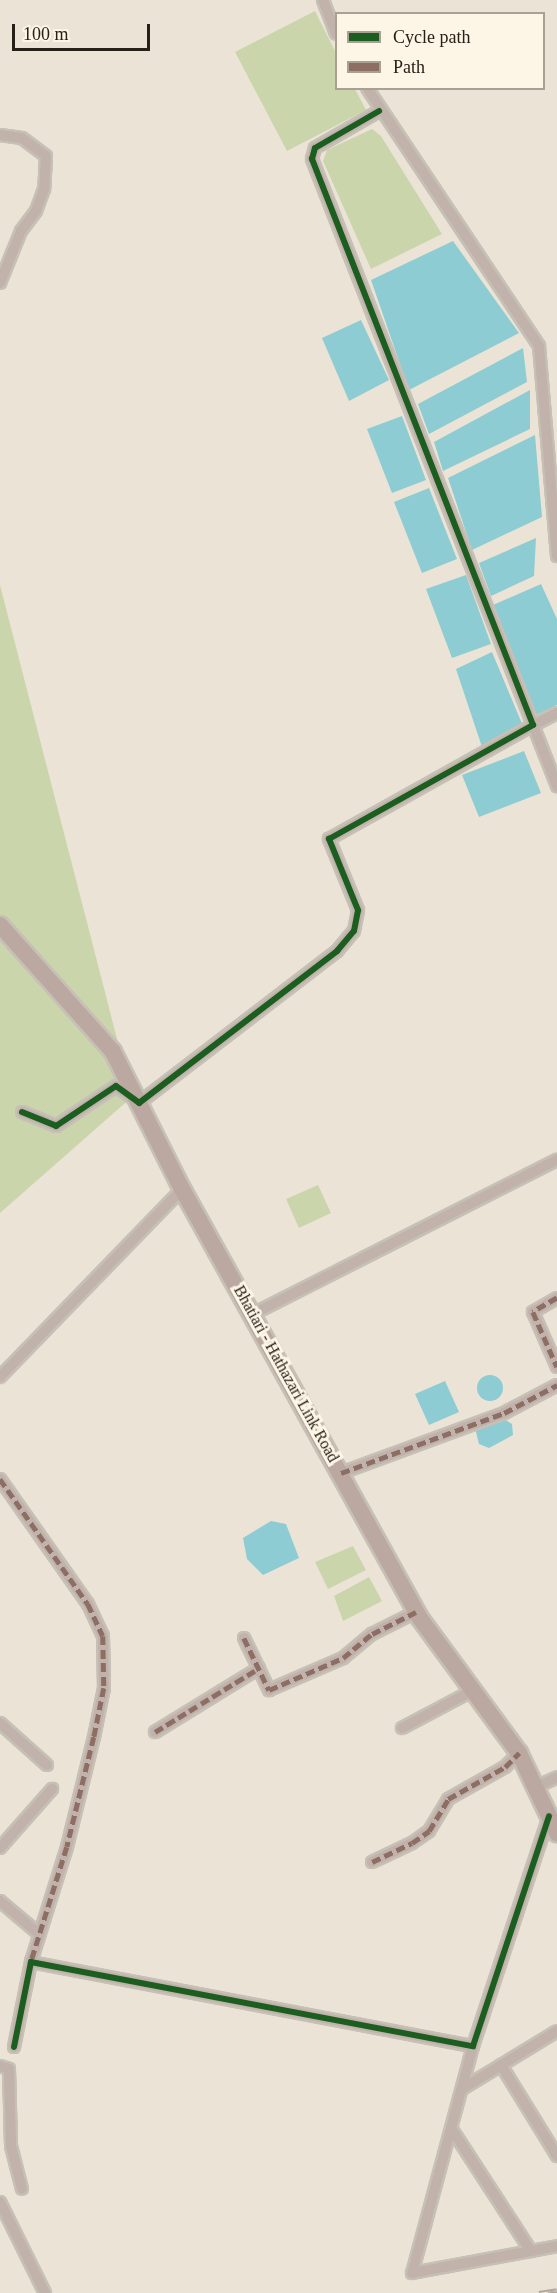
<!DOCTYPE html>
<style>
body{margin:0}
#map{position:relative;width:557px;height:2293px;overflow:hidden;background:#ebe4d6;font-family:"Times New Roman",serif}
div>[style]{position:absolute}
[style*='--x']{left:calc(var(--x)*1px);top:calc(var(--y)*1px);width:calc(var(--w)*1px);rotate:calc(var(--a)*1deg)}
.green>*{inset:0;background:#cbd5ac}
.water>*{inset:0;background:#8dccd2}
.round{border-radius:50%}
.roads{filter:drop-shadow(2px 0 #c6c0b5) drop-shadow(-2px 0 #c6c0b5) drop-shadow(0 2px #c6c0b5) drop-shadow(0 -2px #c6c0b5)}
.minor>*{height:10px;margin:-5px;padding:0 5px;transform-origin:5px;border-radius:5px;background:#c2b2ac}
.primary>*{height:16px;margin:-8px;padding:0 8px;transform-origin:8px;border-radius:8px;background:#bba8a0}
.rail>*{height:5px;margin-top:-2.5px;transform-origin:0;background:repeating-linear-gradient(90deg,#fdf5e5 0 9px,#b3a8a0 0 18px);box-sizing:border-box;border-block:2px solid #b3a8a0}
.quiet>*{height:4.5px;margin-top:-2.25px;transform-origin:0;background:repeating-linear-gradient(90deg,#8d6e63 0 9px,transparent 0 13.5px)}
.cycleway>*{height:6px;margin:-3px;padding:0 3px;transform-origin:3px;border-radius:3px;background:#1b5e20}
span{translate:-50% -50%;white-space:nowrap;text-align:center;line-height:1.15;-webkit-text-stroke:6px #fdf5e5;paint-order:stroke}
.street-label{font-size:16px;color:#262118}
.legend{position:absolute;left:335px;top:12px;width:210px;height:78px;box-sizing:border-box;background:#fdf5e5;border:2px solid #a7a093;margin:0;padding:8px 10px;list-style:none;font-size:18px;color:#262118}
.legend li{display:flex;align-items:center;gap:12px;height:30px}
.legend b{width:30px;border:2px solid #a7a093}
.scale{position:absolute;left:12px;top:24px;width:138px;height:27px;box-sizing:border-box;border:3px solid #262118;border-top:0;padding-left:8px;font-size:18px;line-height:21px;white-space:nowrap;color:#262118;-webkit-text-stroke:4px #fdf5e5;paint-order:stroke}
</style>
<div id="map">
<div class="green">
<div style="clip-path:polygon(315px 11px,336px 53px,336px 88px,355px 89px,366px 110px,287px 151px,235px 52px)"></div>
<div style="clip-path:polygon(372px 129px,381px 136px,442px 234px,371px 269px,323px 161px,327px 150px)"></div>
<div style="clip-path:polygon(0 585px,132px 1097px,0 1213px)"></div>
<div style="clip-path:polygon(318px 1185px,331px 1213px,299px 1228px,286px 1199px)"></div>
<div style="clip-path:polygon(353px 1546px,366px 1570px,328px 1589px,315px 1562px)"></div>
<div style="clip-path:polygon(369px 1577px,382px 1601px,343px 1621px,334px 1596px)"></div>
</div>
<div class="water">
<div style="clip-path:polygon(453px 241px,519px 333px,409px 390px,371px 280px)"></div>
<div style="clip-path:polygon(361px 320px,389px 380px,349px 401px,322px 338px)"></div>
<div style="clip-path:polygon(523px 348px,527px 382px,429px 434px,418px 404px)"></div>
<div style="clip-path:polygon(530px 390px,530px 429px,443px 471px,434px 442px)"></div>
<div style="clip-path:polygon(402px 416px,426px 480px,392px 493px,367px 429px)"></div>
<div style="clip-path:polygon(535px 435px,542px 517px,472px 550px,448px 478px)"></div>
<div style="clip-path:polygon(429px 488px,457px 559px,422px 573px,394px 502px)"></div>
<div style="clip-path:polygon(536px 538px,534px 576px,491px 596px,479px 563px)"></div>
<div style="clip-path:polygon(466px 575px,491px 644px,452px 658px,426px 589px)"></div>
<div style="clip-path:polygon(541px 584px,557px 619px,557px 705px,534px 716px,493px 605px)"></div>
<div style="clip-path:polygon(492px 652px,523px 726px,482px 747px,456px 669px)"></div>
<div style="clip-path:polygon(524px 751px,541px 793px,479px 817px,462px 775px)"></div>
<div class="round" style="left:477px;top:1375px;width:26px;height:26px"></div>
<div style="clip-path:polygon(445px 1381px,459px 1412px,429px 1425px,415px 1394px)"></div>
<div style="clip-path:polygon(501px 1417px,512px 1424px,513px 1435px,489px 1448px,479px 1444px,475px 1428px)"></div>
<div style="clip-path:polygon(271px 1521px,286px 1524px,299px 1558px,263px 1575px,247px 1559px,243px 1538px)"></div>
</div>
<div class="roads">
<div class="minor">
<div style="--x:323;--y:0;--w:36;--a:69"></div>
<div style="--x:367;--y:88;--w:310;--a:56.3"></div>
<div style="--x:539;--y:346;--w:211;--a:85.1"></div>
<div style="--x:0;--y:135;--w:22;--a:8"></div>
<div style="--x:22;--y:138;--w:30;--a:37"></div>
<div style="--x:46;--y:156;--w:33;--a:93"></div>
<div style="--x:44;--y:189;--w:23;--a:110"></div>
<div style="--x:36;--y:211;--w:25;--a:127"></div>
<div style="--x:21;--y:231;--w:56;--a:112"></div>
<div style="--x:557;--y:713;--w:27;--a:153"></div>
<div style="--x:533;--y:725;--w:66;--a:68.5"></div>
<div style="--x:22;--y:1112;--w:37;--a:22"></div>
<div style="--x:56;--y:1126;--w:72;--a:-33.7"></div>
<div style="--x:116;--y:1086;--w:29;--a:36"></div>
<div style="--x:139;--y:1103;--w:250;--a:-37.5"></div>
<div style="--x:337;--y:951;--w:26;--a:-50"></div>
<div style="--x:354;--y:931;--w:21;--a:-79"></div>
<div style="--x:358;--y:910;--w:77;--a:-112.2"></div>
<div style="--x:329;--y:839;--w:234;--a:-29.2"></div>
<div style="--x:533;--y:725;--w:608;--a:-111.33"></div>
<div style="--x:312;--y:159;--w:11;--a:-75"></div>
<div style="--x:315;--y:148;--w:74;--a:-30"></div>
<div style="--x:557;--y:1298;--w:28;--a:150"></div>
<div style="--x:533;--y:1312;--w:60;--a:66.4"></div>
<div style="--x:253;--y:1314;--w:341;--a:-26.9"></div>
<div style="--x:0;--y:1377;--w:262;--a:-45.9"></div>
<div style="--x:341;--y:1473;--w:174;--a:-20.2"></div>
<div style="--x:504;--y:1413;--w:60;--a:-27.8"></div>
<div style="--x:0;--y:1479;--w:153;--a:54.9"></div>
<div style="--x:88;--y:1604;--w:35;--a:65"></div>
<div style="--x:103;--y:1636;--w:52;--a:88.9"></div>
<div style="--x:104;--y:1688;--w:50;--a:101.5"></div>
<div style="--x:94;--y:1737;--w:113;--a:103.8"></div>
<div style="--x:67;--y:1847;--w:121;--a:107.4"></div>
<div style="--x:244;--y:1638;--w:58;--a:64.3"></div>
<div style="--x:269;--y:1690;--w:81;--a:-23.4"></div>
<div style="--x:343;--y:1658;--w:38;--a:-40"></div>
<div style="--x:372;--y:1634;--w:49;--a:-26.6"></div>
<div style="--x:0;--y:1723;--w:63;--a:41.8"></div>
<div style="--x:402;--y:1728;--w:79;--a:-27.9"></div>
<div style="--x:155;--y:1732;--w:122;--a:-31.6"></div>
<div style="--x:536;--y:1787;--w:23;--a:-25"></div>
<div style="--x:0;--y:1848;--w:79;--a:-48.6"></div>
<div style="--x:372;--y:1862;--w:44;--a:-25.4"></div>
<div style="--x:412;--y:1843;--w:21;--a:-35"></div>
<div style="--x:429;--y:1831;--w:37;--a:-59"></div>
<div style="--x:448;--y:1799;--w:65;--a:-29.3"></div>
<div style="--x:505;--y:1767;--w:20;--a:-45"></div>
<div style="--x:0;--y:1901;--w:51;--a:40.2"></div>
<div style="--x:473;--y:2046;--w:235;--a:105"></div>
<div style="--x:412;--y:2273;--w:147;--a:-10.5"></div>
<div style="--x:14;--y:2047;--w:87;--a:-78.7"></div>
<div style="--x:31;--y:1962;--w:450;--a:10.8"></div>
<div style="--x:473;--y:2046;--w:242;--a:-71.7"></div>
<div style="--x:501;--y:2065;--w:107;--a:58.4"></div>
<div style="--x:0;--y:2066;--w:9;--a:18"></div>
<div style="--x:9;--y:2069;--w:77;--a:88.5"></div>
<div style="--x:11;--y:2146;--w:44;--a:75.7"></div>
<div style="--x:462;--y:2089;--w:111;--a:-31.4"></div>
<div style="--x:451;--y:2128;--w:147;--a:57"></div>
<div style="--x:0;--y:2202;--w:102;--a:63.7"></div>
</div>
<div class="primary">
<div style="--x:0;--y:925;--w:170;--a:48.3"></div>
<div style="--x:113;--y:1052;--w:153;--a:63.3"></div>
<div style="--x:182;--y:1189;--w:489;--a:61"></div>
<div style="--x:419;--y:1617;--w:169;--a:53.7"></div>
<div style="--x:519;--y:1753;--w:89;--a:64.6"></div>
</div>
</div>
<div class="rail">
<div style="--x:539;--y:2293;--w:18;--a:-9"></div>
</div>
<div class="quiet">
<div style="--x:557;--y:1298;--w:28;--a:150"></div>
<div style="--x:533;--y:1312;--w:60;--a:66.4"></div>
<div style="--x:341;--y:1473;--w:174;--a:-20.2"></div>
<div style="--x:504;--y:1413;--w:60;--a:-27.8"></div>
<div style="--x:0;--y:1479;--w:153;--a:54.9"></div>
<div style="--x:88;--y:1604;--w:35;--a:65"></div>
<div style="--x:103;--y:1636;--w:52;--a:88.9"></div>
<div style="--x:104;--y:1688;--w:50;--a:101.5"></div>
<div style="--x:94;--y:1737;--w:113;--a:103.8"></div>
<div style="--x:67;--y:1847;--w:121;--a:107.4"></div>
<div style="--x:244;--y:1638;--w:58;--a:64.3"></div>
<div style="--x:269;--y:1690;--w:81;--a:-23.4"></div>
<div style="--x:343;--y:1658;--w:38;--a:-40"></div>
<div style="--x:372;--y:1634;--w:49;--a:-26.6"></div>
<div style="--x:155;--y:1732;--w:122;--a:-31.6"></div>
<div style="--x:372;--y:1862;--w:44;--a:-25.4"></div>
<div style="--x:412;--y:1843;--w:21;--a:-35"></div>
<div style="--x:429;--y:1831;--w:37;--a:-59"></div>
<div style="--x:448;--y:1799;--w:65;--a:-29.3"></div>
<div style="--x:505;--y:1767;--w:20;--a:-45"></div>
</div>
<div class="cycleway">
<div style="--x:22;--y:1112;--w:37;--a:22"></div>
<div style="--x:56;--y:1126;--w:72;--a:-33.7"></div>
<div style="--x:116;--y:1086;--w:29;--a:36"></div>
<div style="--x:139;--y:1103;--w:250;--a:-37.5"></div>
<div style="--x:337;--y:951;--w:26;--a:-50"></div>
<div style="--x:354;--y:931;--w:21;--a:-79"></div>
<div style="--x:358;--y:910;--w:77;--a:-112.2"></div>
<div style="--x:329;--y:839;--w:234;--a:-29.2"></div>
<div style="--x:533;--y:725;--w:608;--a:-111.33"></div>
<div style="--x:312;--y:159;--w:11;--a:-75"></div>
<div style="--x:315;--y:148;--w:74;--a:-30"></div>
<div style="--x:14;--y:2047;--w:87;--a:-78.7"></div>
<div style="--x:31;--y:1962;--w:450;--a:10.8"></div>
<div style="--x:473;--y:2046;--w:242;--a:-71.7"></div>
</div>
<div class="street-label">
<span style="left:286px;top:1374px;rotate:61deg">Bhatiari - Hathazari Link Road</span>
</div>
<ul class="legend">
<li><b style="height:8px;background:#1b5e20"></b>Cycle path</li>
<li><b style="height:8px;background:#8d6e63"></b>Path</li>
</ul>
<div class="scale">100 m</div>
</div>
